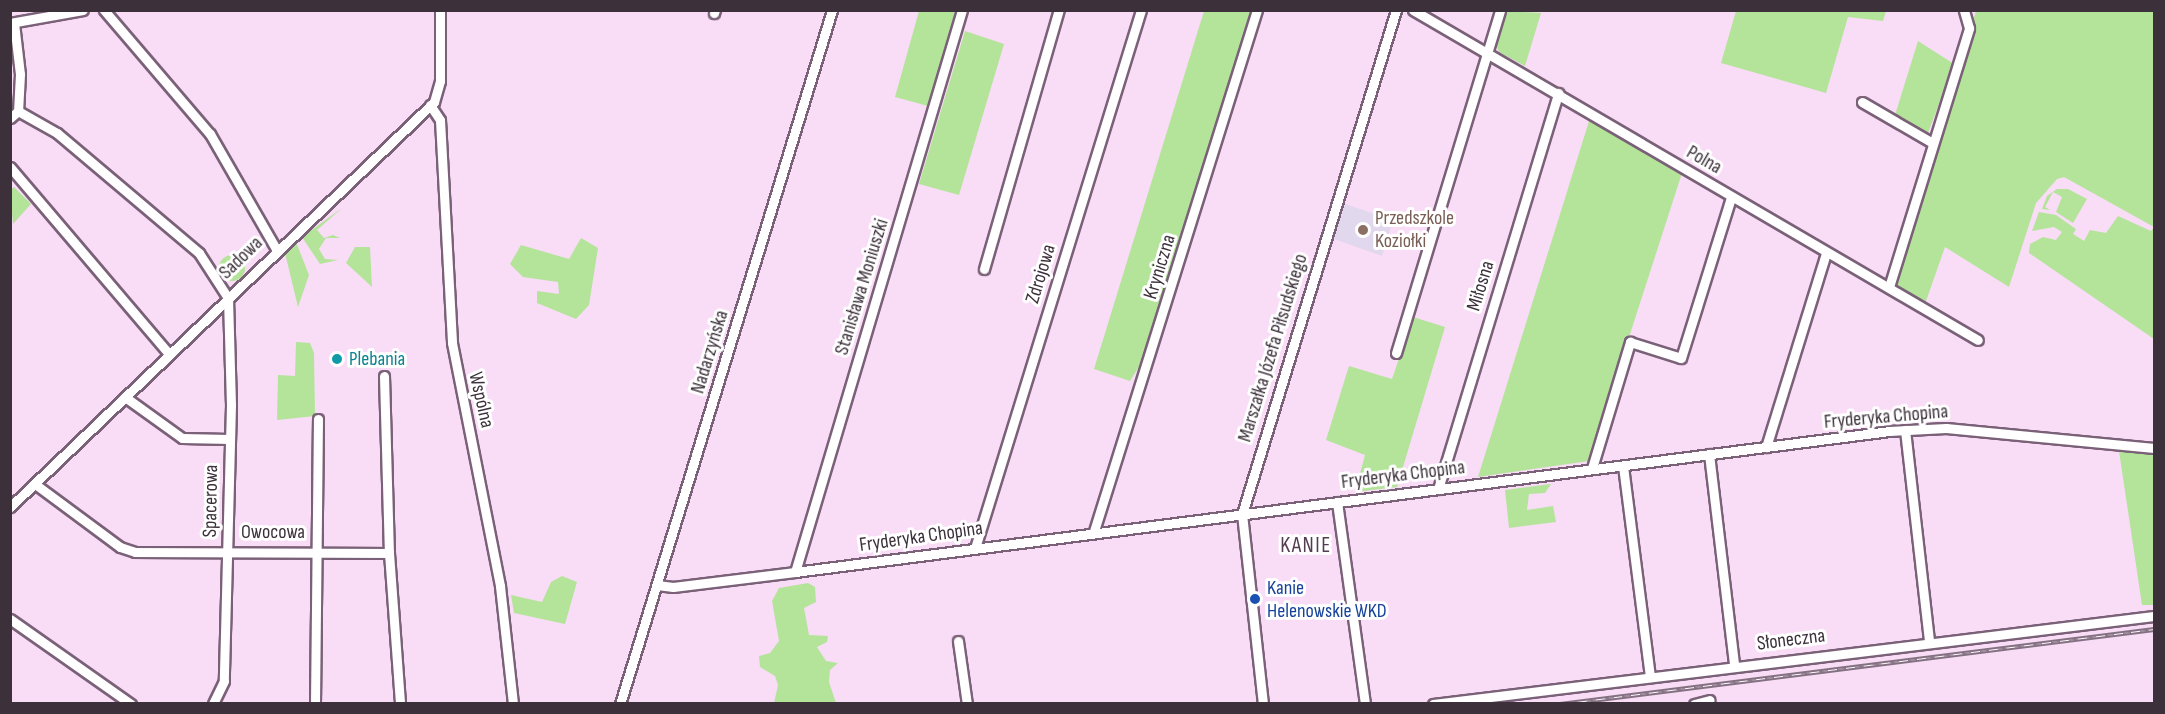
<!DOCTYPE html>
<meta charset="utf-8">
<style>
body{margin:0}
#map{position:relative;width:2165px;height:714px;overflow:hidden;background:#f9dcf6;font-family:"Sofia Sans Condensed",sans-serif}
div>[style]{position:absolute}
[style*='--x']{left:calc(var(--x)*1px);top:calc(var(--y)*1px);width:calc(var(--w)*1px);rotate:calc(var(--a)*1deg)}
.education>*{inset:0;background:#e1d8ed}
.green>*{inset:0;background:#b3e49a}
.round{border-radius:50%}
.roads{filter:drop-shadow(2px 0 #7a6178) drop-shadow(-2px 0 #7a6178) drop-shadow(0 2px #7a6178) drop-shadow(0 -2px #7a6178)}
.minor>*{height:9px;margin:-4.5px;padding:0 4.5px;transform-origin:4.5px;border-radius:4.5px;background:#fff}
.rail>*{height:5px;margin-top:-2.5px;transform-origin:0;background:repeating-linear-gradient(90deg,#fff 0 9px,#837181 0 18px);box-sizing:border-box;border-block:2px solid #837181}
.dots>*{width:16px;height:16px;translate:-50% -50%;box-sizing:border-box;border:3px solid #fff;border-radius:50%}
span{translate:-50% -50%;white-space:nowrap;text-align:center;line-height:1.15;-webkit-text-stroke:6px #fff;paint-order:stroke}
.street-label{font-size:20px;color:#3c313b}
.education-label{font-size:20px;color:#785e54}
.left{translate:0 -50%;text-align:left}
.culture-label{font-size:20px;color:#0d838f}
.transit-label{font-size:20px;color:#164399}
.quarter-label{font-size:22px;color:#533c52;letter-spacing:1.5px}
.frame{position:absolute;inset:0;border:12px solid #3c313b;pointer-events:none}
</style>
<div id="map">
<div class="education">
<div style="clip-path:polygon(1345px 204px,1393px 220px,1382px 256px,1334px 239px)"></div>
</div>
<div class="green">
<div style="clip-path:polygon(919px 11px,956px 12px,928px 106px,895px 97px)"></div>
<div style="clip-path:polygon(1204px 11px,1253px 11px,1147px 354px,1130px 381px,1094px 369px)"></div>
<div style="clip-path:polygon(1504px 11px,1541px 13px,1525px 66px,1499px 52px,1495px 42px)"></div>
<div style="clip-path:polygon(1736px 11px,1736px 10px,1886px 11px,1883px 21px,1848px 17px,1826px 93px,1721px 63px)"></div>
<div style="clip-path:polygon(1976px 11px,2154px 11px,2154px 339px,2029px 253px,2030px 244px,2043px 237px,2056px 240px,2062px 232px,2054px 227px,2032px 231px,2039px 212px,2056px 215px,2076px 229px,2073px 234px,2084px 241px,2090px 230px,2106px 233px,2118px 216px,2151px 231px,2154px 227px,2064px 177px,2057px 179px,2036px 203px,2009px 287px,1945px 247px,1925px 304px,1895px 286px)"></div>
<div style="clip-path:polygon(965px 31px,1004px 44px,959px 195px,919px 184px)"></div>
<div style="clip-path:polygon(1918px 41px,1954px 64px,1928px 133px,1895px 115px)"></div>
<div style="clip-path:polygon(1590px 118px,1682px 173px,1589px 461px,1478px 477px)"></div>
<div style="clip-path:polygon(14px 187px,31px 204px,13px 224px,10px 190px)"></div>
<div style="clip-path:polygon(2057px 189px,2068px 189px,2087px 199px,2073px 223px,2056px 212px,2062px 197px,2053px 192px,2045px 207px,2050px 210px,2042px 209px,2047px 196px)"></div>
<div style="clip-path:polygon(342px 208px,317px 230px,324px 238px,333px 235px,340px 238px,326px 238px,319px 249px,325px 259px,338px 260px,320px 264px,302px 237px)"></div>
<div style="clip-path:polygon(581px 238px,598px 248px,589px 305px,576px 319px,537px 303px,537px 291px,559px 294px,558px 282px,523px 277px,510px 264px,521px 245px,569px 259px)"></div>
<div style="clip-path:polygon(296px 242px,309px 275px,298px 307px,285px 253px)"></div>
<div style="clip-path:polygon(355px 247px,370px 247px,372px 287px,346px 263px)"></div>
<div class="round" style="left:219px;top:255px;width:26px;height:26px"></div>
<div style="clip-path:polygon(1413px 317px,1445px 327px,1397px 487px,1355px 492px,1365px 455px,1326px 440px,1349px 366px,1392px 379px)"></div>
<div style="clip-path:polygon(296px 342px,310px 343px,314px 353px,315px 416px,277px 420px,278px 375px,295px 376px)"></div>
<div style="clip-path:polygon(2119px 451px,2154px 454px,2154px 605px,2142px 605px)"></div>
<div style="clip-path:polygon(1551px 484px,1545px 493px,1529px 494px,1527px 510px,1553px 506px,1556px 522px,1509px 528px,1505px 490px)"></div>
<div style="clip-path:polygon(562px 576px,577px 582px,565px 624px,514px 613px,511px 595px,542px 602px,551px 582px)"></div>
<div style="clip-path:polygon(808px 583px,815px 587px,816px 602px,804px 608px,809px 635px,828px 636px,827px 642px,817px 647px,826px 661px,838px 663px,830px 670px,829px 682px,836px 703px,774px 703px,778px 685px,775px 676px,760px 667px,759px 656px,770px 653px,779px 641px,772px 601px,779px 588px)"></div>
</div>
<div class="roads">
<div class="minor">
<div style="--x:104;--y:10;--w:163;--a:49.5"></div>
<div style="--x:210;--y:134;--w:133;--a:60.1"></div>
<div style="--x:1413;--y:10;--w:654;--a:30.29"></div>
<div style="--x:714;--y:13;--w:3;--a:-72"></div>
<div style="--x:10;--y:23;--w:74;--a:-10.1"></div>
<div style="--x:14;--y:23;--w:51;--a:83.3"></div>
<div style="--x:20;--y:74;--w:37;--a:93"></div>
<div style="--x:1862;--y:102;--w:80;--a:30.1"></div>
<div style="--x:430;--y:105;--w:18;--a:56"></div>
<div style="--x:440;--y:120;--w:223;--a:86.9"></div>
<div style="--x:452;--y:343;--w:248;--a:78.8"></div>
<div style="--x:500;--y:586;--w:119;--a:83.7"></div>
<div style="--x:10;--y:118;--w:11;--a:-41"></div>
<div style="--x:18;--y:111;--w:45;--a:29.4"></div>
<div style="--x:57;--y:133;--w:186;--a:40.2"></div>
<div style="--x:199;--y:253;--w:54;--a:57.2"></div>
<div style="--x:228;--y:298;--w:107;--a:88.4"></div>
<div style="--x:231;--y:405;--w:276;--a:91.5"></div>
<div style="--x:224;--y:681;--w:25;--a:116"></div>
<div style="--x:10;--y:167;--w:245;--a:49.6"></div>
<div style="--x:984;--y:269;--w:270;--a:-73.9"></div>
<div style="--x:1889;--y:287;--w:271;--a:-72.8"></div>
<div style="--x:1969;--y:28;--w:19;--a:-106"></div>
<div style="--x:1396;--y:353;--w:358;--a:-73.1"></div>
<div style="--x:384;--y:376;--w:177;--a:88.4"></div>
<div style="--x:389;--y:553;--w:151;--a:85.8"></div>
<div style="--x:125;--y:397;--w:70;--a:35.7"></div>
<div style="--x:182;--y:438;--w:48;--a:1.2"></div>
<div style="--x:1905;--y:430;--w:212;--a:83.5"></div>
<div style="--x:1766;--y:447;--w:203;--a:-72.8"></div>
<div style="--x:1709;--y:454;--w:212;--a:83.2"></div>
<div style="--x:1623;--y:466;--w:213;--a:82.7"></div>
<div style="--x:1592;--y:468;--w:132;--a:-73.2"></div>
<div style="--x:1630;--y:342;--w:53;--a:17.4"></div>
<div style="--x:1681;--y:358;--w:169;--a:-72.7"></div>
<div style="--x:35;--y:484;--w:106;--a:36.5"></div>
<div style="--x:120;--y:547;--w:16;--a:18"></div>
<div style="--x:135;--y:552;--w:254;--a:0.2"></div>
<div style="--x:1438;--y:489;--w:414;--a:-73.1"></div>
<div style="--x:1337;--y:502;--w:204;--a:82.1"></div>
<div style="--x:10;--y:507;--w:586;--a:-43.69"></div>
<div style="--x:434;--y:102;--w:22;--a:-74"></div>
<div style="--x:440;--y:81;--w:71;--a:-90"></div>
<div style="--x:1094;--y:531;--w:546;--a:-72.63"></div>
<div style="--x:975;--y:548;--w:563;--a:-72.85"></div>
<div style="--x:795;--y:572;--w:586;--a:-73.45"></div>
<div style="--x:657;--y:585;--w:16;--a:7"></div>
<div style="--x:673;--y:587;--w:123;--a:-7"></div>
<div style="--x:795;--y:572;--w:1103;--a:-7.34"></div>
<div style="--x:1889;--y:431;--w:57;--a:-3"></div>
<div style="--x:1946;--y:428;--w:209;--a:5.5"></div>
<div style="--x:10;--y:619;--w:148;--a:35.1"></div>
<div style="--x:958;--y:641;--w:64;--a:81.9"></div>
<div style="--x:315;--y:704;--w:285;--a:-89.4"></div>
<div style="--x:620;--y:704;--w:726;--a:-73.01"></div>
<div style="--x:1263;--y:704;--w:191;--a:-96.3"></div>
<div style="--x:1242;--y:514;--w:527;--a:-73.01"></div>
<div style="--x:1433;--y:704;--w:726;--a:-6.96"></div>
<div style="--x:1694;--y:704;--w:16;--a:-14"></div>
</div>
</div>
<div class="rail">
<div style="--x:1560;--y:704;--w:599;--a:-7.2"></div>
</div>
<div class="dots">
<div style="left:1363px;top:230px;background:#8d6e63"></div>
<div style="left:337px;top:359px;background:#0f9aa8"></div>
<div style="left:1255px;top:599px;background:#1a4fb4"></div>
</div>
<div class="street-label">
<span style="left:1704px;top:160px;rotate:30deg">Polna</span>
<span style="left:241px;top:258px;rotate:-44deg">Sadowa</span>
<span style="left:1160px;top:267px;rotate:-73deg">Kryniczna</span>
<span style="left:1041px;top:274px;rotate:-73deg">Zdrojowa</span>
<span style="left:1481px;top:286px;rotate:-73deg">Miłosna</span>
<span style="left:862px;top:287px;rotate:-73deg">Stanisława Moniuszki</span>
<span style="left:1273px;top:348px;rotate:-73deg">Marszałka Józefa Piłsudskiego</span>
<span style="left:710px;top:352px;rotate:-73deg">Nadarzyńska</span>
<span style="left:481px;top:400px;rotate:77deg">Wspólna</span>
<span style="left:1886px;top:417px;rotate:-5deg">Fryderyka Chopina</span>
<span style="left:1403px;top:475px;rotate:-7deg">Fryderyka Chopina</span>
<span style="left:211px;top:501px;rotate:-89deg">Spacerowa</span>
<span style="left:273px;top:532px">Owocowa</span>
<span style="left:921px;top:537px;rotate:-8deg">Fryderyka Chopina</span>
<span style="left:1791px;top:640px;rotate:-7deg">Słoneczna</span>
</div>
<div class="education-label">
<span class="left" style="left:1375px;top:230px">Przedszkole<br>Koziołki</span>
</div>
<div class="culture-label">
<span class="left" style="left:349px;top:359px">Plebania</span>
</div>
<div class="transit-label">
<span class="left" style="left:1267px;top:600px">Kanie<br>Helenowskie WKD</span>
</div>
<div class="quarter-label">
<span style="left:1306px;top:546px">KANIE</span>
</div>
<div class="frame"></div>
</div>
